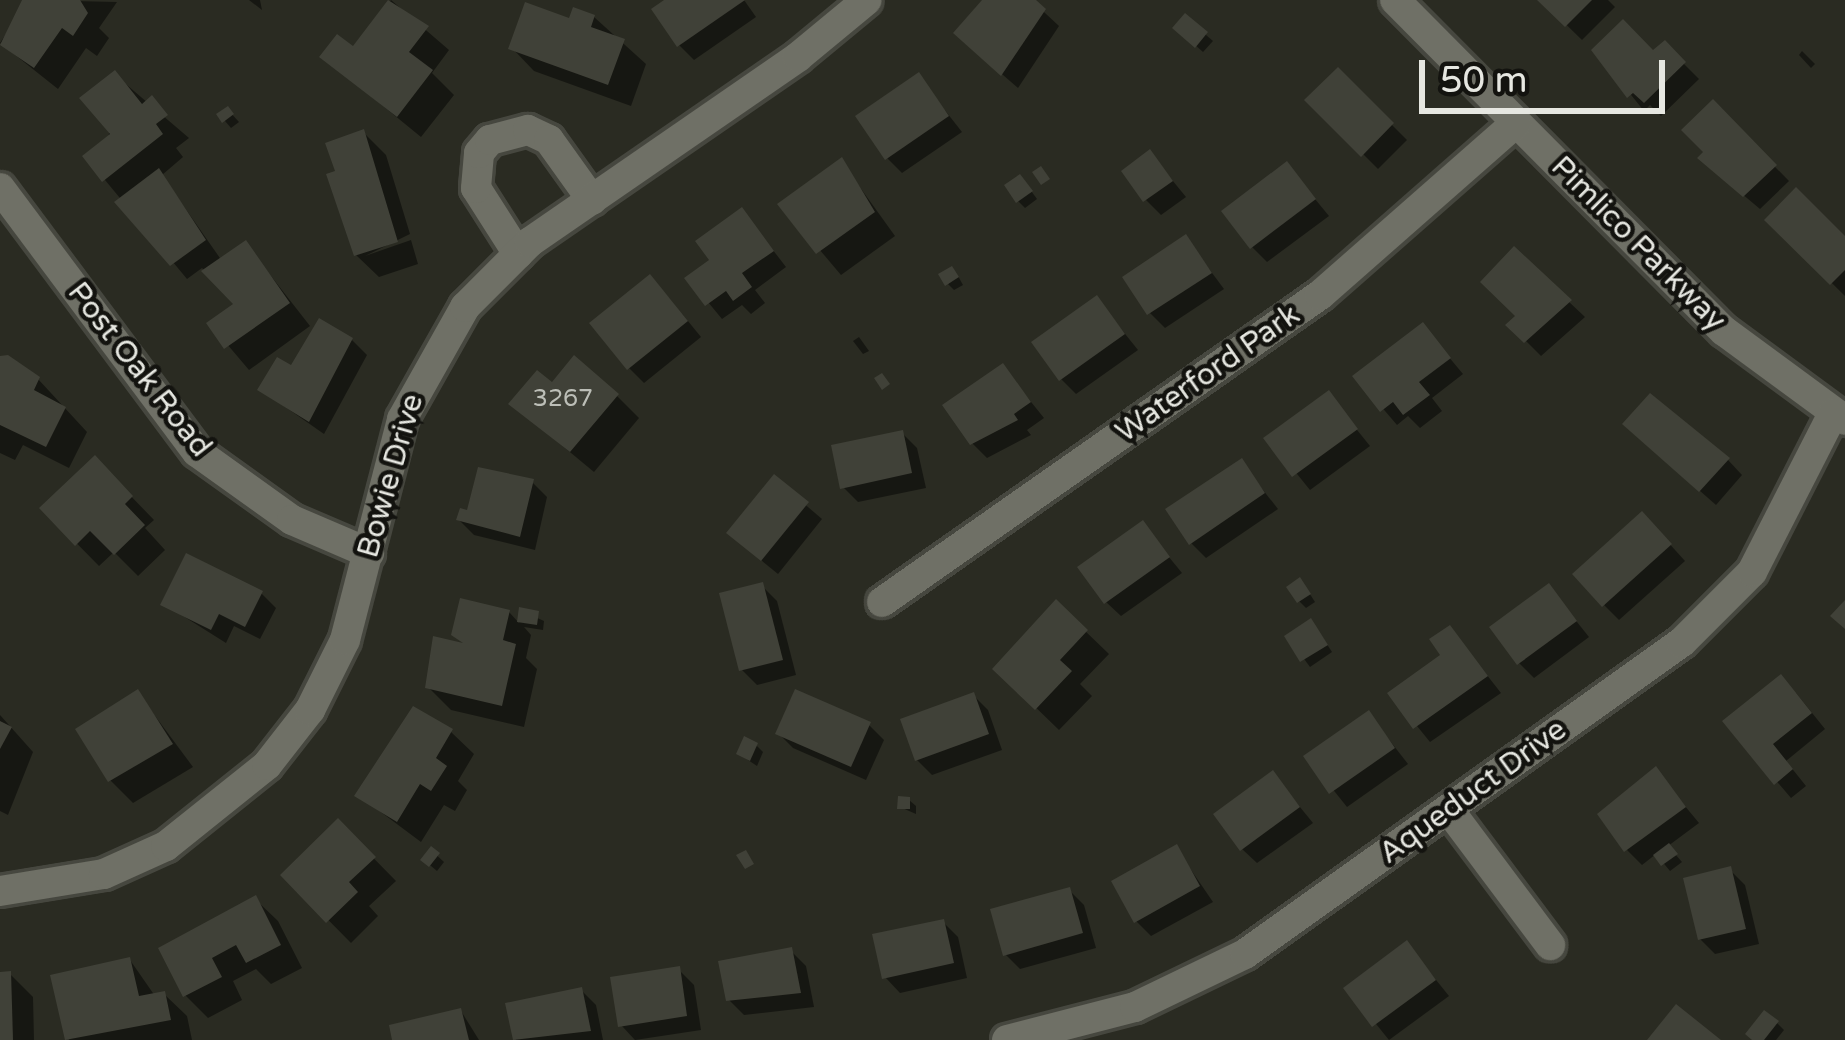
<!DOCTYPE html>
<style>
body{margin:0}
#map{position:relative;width:1845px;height:1040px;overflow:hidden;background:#2a2b22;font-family:"Varela Round",sans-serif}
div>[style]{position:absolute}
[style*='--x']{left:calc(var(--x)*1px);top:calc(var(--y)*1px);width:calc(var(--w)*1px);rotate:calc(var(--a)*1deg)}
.shadow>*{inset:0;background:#0007}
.building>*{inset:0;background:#404138}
.roads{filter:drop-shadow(3px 0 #46473f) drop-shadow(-3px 0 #46473f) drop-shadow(0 3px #46473f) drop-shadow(0 -3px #46473f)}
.minor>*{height:30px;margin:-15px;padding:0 15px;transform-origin:15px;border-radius:15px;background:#6f7066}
span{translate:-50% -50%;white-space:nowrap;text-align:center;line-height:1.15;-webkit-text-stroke:9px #13130f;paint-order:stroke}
.number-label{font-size:24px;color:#bcbeb7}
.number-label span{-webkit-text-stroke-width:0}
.street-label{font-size:30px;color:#e6e7e1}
.scale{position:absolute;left:1419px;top:60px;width:246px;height:54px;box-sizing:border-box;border:6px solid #e6e7e1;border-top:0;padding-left:15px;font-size:36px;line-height:42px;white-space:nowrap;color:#e6e7e1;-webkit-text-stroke:9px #13130f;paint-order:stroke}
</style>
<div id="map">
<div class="shadow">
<div style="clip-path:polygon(28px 0,117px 2px,99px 28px,109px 38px,97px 56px,86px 48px,58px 89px,0 43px)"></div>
<div style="clip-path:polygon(260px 0,262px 10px,249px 0)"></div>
<div style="clip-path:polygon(391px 0,449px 50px,432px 73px,454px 95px,421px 137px,323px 57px,353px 50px)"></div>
<div style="clip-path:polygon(669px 0,744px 0,756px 17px,694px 60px,679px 45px)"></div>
<div style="clip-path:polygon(986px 0,1031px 0,1059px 26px,1018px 88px,972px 48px)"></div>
<div style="clip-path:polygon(1541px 0,1608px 0,1615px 7px,1582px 40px)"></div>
<div style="clip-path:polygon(594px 17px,646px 64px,631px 106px,534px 71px,512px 48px)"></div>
<div style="clip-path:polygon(1185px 17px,1213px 41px,1203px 52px,1176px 28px)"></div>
<div style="clip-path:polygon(1664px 44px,1699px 79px,1661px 116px,1650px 105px,1644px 111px,1595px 50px,1653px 54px)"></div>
<div style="clip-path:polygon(1802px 51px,1815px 64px,1811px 68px,1799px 55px)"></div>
<div style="clip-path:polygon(1338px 71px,1407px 140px,1378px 169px,1309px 100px)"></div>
<div style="clip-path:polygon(114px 74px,189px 138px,176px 148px,183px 157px,162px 175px,222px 261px,246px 244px,310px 326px,249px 370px,210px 324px,237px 304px,202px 268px,187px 279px,105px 180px)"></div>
<div style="clip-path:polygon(918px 76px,962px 132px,902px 173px,887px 158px)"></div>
<div style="clip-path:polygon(1713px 104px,1789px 181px,1760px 209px,1716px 172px,1707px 152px)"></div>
<div style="clip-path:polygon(228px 110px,239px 122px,231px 128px,225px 121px)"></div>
<div style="clip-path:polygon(364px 133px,386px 155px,410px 234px,365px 256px,411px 240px,418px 264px,379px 277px,356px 255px,339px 173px)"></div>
<div style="clip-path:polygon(1150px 153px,1186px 197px,1161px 215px,1146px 200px)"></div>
<div style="clip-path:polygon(841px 161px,895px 236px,841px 275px,781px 204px)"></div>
<div style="clip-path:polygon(1287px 165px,1329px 216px,1267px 262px,1252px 247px)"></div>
<div style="clip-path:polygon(1026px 184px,1037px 199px,1025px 208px,1018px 201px)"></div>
<div style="clip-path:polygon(742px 210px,786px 267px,755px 290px,765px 303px,751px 314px,742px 305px,722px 319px,689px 279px,713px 261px)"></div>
<div style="clip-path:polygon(1768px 220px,1845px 240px,1845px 296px)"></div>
<div style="clip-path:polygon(1186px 238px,1224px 289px,1165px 328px,1150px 313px)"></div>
<div style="clip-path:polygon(1514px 250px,1585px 317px,1541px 356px,1510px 325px,1519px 316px)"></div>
<div style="clip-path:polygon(958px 276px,963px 285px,954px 290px,948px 284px)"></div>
<div style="clip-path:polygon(665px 293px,701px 337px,644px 383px,629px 368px)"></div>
<div style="clip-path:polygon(1097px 299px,1138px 350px,1076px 394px,1061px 379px)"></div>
<div style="clip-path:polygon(1423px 326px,1463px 374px,1432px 398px,1442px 411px,1420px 428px,1408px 416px,1397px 425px,1356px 377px)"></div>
<div style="clip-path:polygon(859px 337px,869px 351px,863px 354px,853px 341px)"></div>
<div style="clip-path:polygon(352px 340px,367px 355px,324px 434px,261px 390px)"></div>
<div style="clip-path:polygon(0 357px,38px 379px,87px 432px,69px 468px,23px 445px,15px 460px,0 453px)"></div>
<div style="clip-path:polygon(1003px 367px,1044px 418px,1027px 430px,1031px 435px,987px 458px,972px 443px)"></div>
<div style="clip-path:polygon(1328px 394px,1370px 446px,1310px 490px,1268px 438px)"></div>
<div style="clip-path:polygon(617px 396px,639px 418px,594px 472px,512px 404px)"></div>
<div style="clip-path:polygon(902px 433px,917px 448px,926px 488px,858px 502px,843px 487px)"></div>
<div style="clip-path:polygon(1641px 439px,1728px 460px,1742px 475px,1716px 505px)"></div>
<div style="clip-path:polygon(95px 459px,154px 520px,145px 528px,165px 550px,138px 576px,114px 552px,99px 566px,43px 509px)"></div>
<div style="clip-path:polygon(1241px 462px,1278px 509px,1206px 558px,1191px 543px)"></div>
<div style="clip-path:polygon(774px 478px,822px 519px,778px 574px,745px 547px)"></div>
<div style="clip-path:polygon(532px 482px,547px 497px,535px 550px,474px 535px,459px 520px)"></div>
<div style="clip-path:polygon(1142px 524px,1182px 573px,1121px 616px,1106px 602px)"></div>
<div style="clip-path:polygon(1657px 530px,1685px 561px,1619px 620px,1604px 605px)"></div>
<div style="clip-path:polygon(762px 586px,777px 601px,796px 675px,757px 685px,742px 670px)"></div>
<div style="clip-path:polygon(1549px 587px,1589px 637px,1534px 678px,1519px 663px)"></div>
<div style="clip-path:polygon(1306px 588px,1315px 602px,1306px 608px,1299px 601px)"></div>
<div style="clip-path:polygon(261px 593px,276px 608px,260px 639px,234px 626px,226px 643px,164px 604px)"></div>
<div style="clip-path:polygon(1056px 603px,1109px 654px,1080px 684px,1092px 696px,1059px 730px,996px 669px)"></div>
<div style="clip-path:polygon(522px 611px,544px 621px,543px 630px,524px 627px,531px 635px,526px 658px,537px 669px,524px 727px,451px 710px,428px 687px,509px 612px,519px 623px)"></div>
<div style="clip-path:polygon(1450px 628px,1501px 693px,1430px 742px,1391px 694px,1444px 656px)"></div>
<div style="clip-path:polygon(1317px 629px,1332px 652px,1310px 667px,1288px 637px)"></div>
<div style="clip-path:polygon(138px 693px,193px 767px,133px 803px,110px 780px)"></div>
<div style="clip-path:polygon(1796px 693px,1825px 729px,1786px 761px,1806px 786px,1791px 798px,1726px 722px)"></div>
<div style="clip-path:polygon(973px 695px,988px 710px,1002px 750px,932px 775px,917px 760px)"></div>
<div style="clip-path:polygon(1369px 714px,1408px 764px,1347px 807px,1307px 757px)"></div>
<div style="clip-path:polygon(0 715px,33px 752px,8px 815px,0 811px)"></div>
<div style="clip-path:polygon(869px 725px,884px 740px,866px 780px,793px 748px,778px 733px)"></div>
<div style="clip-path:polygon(451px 732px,474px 754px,458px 781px,467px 790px,455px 811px,444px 805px,421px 842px,358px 795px)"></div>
<div style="clip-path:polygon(756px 745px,763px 752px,757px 766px,739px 754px)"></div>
<div style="clip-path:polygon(1655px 770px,1699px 823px,1668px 846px,1682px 862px,1670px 871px,1656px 854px,1642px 865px,1627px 850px)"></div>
<div style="clip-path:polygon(1273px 774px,1313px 823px,1257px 863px,1242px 849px)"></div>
<div style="clip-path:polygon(909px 800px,916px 806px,916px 814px,900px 807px)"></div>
<div style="clip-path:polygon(338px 822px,396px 881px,369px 906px,378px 916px,351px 943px,284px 875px)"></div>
<div style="clip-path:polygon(1176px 848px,1213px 902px,1151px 936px,1136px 921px)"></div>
<div style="clip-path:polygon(431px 850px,444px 862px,437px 871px,424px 860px)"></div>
<div style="clip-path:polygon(1730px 870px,1745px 885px,1759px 944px,1715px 954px,1700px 939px)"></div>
<div style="clip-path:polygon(1069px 890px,1084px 905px,1096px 948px,1020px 969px,1005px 954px)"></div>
<div style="clip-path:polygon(255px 899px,278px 921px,302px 968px,271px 984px,256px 969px,233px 981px,242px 1000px,208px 1018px,185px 995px,162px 949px)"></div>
<div style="clip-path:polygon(943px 922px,958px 937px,967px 978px,900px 993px,885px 977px)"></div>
<div style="clip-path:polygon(1407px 944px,1449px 996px,1389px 1040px,1347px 988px)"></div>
<div style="clip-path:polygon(791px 951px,806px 966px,814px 1007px,744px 1015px,728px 999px)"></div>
<div style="clip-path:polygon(130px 960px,155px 996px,164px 994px,187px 1016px,192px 1040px,69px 1040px,54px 978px)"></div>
<div style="clip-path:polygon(679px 970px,694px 985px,701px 1030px,635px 1040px,621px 1025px)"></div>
<div style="clip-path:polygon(10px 974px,33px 997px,34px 1040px,0 1040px,0 975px)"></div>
<div style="clip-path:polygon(581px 990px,596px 1005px,603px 1040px,516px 1040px,508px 1005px)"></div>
<div style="clip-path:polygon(461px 1011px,479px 1040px,395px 1040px)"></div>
<div style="clip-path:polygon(1777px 1023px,1784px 1030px,1776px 1040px,1755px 1040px)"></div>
</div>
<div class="building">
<div style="clip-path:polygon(22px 0,80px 0,88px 13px,73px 36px,62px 28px,34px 68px,0 45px)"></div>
<div style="clip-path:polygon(388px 0,429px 26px,409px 52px,433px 70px,397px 117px,319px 57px,337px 34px,353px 46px)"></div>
<div style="clip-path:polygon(664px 0,745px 0,677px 47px,651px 9px)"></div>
<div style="clip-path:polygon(982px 0,1036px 0,1046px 9px,1001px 76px,953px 33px)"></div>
<div style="clip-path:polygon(1537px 0,1592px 0,1565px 27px)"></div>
<div style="clip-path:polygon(525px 2px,569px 18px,573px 7px,595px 15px,591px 27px,625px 39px,608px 85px,508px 49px)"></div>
<div style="clip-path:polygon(1185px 13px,1208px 32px,1195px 48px,1172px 28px)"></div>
<div style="clip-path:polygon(1623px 19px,1653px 50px,1665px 40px,1686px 62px,1644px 103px,1633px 93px,1627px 98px,1591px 50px)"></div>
<div style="clip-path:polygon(1338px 67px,1394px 123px,1361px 157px,1304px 100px)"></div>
<div style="clip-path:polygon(115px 70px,142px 104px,152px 95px,168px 115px,156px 124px,163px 134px,102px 182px,82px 156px,110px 134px,79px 98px)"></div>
<div style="clip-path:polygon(919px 72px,949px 116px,885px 160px,855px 116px)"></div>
<div style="clip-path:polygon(1713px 99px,1777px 165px,1743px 197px,1697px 158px,1703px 152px,1681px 130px)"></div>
<div style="clip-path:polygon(228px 106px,234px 114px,222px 123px,216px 114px)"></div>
<div style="clip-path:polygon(364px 129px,398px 242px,354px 256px,326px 174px,335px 171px,325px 143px)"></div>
<div style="clip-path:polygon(1150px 149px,1173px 181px,1143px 202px,1121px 171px)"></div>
<div style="clip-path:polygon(842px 157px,875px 212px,816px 254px,777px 204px)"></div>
<div style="clip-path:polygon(1287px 161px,1316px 199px,1250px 249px,1221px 211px)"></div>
<div style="clip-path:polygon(1041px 166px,1050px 179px,1041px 185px,1032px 172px)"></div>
<div style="clip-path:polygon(159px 168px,206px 240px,170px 266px,114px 202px)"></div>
<div style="clip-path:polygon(1020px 174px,1033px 191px,1016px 203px,1004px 185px)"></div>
<div style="clip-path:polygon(1796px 187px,1845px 236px,1845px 270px,1830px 285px,1764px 220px)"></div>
<div style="clip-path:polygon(742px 207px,774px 251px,742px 273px,752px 287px,733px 301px,726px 291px,705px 306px,684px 278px,709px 260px,695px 241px)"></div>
<div style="clip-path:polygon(1186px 234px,1212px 273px,1147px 315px,1122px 277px)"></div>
<div style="clip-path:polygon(246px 240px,290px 303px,224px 349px,206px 323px,233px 304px,201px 271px)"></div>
<div style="clip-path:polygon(1514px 246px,1572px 300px,1524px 343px,1505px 325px,1515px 316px,1480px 282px)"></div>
<div style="clip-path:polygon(952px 266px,959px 277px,945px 286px,938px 274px)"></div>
<div style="clip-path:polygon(650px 274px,688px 321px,627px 370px,589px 323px)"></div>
<div style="clip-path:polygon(1097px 295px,1125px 334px,1059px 381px,1031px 342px)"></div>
<div style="clip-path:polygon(319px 318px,353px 338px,309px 422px,257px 390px,277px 357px,291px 365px)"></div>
<div style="clip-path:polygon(1423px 322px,1451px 358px,1419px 382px,1430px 395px,1403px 415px,1393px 402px,1380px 412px,1352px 376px)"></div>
<div style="clip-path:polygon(8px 355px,40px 377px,34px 390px,66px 407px,46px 447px,0 425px,0 356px)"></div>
<div style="clip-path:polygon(574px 355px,619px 394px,570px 452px,508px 404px,537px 370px,552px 382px)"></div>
<div style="clip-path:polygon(1003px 363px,1031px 402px,1014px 414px,1018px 420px,970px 445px,942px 405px)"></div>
<div style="clip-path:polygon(882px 373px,890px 384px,882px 390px,874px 378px)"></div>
<div style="clip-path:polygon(1329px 390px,1358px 429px,1292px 477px,1263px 438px)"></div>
<div style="clip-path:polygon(1650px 393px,1730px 458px,1699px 492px,1622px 424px)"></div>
<div style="clip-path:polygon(903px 430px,912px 473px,840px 489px,831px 445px)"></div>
<div style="clip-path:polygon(95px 455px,133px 496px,125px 504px,145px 525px,114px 555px,90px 531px,75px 546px,39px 508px)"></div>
<div style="clip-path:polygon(1242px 458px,1265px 493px,1189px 545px,1165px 509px)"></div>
<div style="clip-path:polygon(478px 467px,534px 479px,520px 537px,456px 520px,460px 508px,467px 510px)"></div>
<div style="clip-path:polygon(774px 474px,809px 502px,761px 561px,726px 533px)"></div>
<div style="clip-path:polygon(1642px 511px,1672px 544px,1602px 607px,1572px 574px)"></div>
<div style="clip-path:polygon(1143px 520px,1170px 557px,1104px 604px,1077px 567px)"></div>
<div style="clip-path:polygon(186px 553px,263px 591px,245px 627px,219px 614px,211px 630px,160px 605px)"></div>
<div style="clip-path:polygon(1300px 577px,1311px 594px,1297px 603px,1286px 587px)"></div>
<div style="clip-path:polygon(763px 582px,783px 660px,739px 671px,719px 593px)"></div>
<div style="clip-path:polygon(1549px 583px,1577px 621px,1517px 665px,1489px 627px)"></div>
<div style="clip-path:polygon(460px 598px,510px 610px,503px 640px,516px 644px,502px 706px,425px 688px,433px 636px,463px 643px,451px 635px)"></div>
<div style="clip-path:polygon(1056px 599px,1088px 630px,1060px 660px,1072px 671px,1035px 710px,992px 669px)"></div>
<div style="clip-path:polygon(1845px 600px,1845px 629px,1830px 616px)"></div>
<div style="clip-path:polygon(519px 607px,539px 611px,537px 625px,517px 622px)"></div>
<div style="clip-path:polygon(1311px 618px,1328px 645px,1300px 662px,1284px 636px)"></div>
<div style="clip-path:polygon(1450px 625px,1488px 676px,1413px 729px,1387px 693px,1440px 655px,1429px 639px)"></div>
<div style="clip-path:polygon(1781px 674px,1812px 713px,1773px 744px,1793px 769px,1774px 785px,1722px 721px)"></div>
<div style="clip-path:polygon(138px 689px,173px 744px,108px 782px,75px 729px)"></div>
<div style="clip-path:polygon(795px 689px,871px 722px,851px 767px,775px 734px)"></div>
<div style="clip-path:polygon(974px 692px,989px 734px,915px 761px,900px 719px)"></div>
<div style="clip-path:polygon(413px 706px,453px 729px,436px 758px,447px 766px,431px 791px,420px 784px,397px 822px,354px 796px)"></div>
<div style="clip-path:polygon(1369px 710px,1395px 748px,1329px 794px,1303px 756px)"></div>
<div style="clip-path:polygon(0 721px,12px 727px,0 749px)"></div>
<div style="clip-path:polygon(744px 736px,758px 743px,750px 761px,736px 754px)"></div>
<div style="clip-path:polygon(1656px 766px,1686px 807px,1624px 852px,1597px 814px)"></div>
<div style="clip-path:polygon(1273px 770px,1300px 807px,1240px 851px,1213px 814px)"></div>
<div style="clip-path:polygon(898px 796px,910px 797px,910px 809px,897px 809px)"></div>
<div style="clip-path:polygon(338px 818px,376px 857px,349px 882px,358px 892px,326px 923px,280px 875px)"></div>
<div style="clip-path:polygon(1669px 843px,1678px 854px,1661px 866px,1653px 855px)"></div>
<div style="clip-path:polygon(1177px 844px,1200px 886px,1134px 923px,1111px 881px)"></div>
<div style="clip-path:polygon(431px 846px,440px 853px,429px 867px,420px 860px)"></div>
<div style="clip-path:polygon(746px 850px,754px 864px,745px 869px,736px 855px)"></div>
<div style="clip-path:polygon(1731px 866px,1746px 929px,1698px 940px,1683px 878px)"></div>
<div style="clip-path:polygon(1070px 887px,1083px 933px,1003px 956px,990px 909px)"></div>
<div style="clip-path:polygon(256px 895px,281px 945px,246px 963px,236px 945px,212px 958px,222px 977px,183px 997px,158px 948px)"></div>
<div style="clip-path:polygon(944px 919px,954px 963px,882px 979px,872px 934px)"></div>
<div style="clip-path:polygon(1407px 940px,1436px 980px,1372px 1027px,1343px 988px)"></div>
<div style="clip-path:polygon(792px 947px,801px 993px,726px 1001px,718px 961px)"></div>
<div style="clip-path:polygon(130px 957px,139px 996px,165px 991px,171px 1020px,65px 1040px,50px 975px)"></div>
<div style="clip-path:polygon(680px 966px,687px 1016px,618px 1027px,610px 977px)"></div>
<div style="clip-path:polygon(11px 971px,13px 1040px,0 1040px,0 972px)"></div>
<div style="clip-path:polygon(582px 987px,591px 1031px,513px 1040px,505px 1003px)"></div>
<div style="clip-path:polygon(1676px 1004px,1721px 1040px,1647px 1040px)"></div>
<div style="clip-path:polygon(461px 1008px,469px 1040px,392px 1040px,389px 1025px)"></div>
<div style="clip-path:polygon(1764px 1010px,1779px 1021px,1764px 1040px,1752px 1040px,1745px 1034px)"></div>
</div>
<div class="roads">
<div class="minor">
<div style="--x:1395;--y:0;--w:467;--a:45.2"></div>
<div style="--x:1724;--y:331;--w:150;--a:36.3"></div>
<div style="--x:0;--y:188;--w:329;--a:53.3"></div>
<div style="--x:197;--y:452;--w:117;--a:35.6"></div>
<div style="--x:292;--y:520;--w:84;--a:23.2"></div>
<div style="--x:518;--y:254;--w:78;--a:-122.5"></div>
<div style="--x:476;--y:188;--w:35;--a:-85"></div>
<div style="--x:479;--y:153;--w:17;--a:-50"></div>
<div style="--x:490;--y:140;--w:39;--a:-15"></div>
<div style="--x:528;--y:130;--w:23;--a:25"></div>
<div style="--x:549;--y:140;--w:74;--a:54.4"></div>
<div style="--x:882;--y:602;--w:535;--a:-35.03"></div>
<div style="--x:1320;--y:295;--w:261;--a:-41.3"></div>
<div style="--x:1449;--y:810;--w:169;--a:53.2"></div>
<div style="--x:0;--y:891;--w:105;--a:-9.3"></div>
<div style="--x:104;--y:874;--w:68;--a:-24.3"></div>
<div style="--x:166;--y:846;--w:129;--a:-38.7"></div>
<div style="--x:267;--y:765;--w:70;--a:-52"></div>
<div style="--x:310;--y:710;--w:78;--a:-63.4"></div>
<div style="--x:345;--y:640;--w:228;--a:-75.5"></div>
<div style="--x:402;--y:419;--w:129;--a:-60.6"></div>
<div style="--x:465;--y:307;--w:92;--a:-45"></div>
<div style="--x:530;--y:242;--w:326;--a:-34.6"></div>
<div style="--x:798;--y:57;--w:89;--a:-39.6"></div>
<div style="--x:1007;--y:1040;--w:132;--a:-14.5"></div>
<div style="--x:1135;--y:1007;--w:122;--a:-25.7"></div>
<div style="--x:1245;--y:954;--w:537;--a:-35.53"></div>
<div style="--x:1682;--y:642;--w:99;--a:-45"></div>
<div style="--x:1752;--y:572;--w:178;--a:-62.9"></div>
</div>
</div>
<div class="number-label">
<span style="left:563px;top:399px">3267</span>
</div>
<div class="street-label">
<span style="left:1638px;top:244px;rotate:45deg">Pimlico Parkway</span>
<span style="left:139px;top:370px;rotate:52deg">Post Oak Road</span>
<span style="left:1208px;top:374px;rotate:-35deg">Waterford Park</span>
<span style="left:391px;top:476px;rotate:-74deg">Bowie Drive</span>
<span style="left:1473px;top:792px;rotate:-36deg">Aqueduct Drive</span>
</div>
<div class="scale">50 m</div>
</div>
